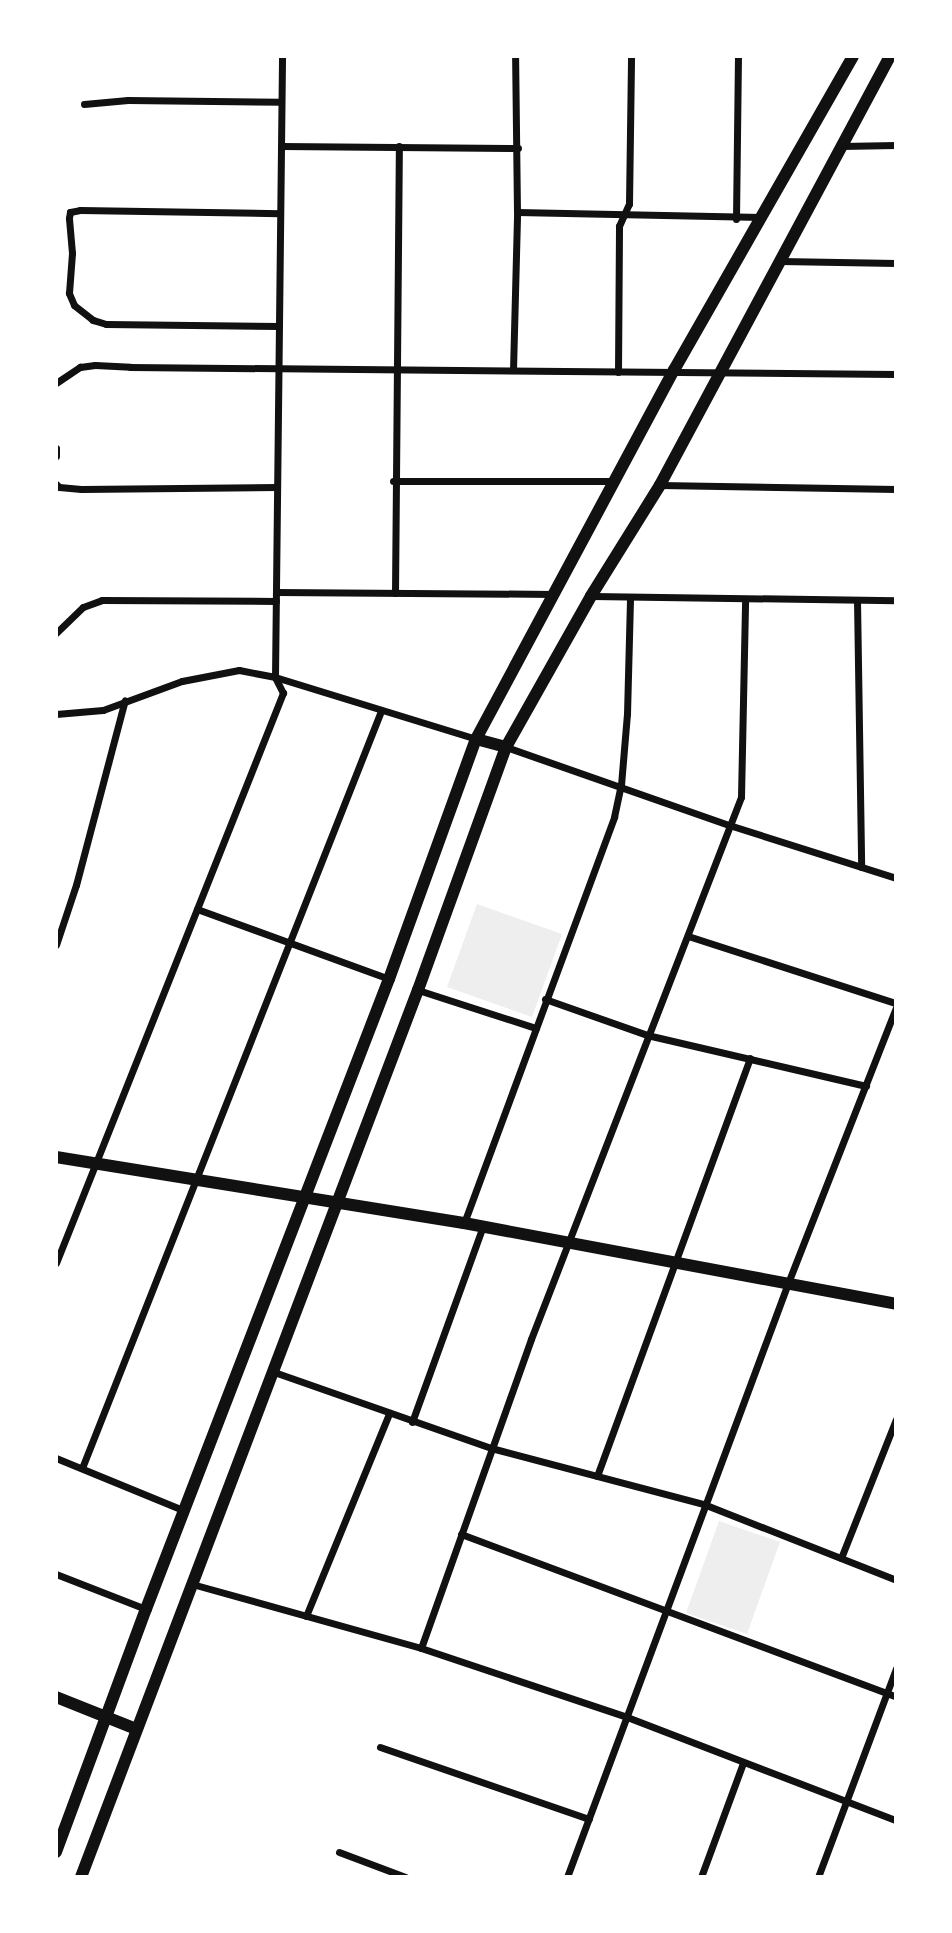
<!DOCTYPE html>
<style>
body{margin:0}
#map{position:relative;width:952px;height:1933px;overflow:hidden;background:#fff;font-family:"IBM Plex Sans",sans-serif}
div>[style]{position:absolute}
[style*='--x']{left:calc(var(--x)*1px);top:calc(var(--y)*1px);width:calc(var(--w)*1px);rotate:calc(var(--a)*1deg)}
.green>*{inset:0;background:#eee}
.minor>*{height:7px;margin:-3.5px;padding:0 3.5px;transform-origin:3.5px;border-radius:3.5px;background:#111}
.tertiary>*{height:12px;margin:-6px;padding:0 6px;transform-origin:6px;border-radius:6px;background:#111}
span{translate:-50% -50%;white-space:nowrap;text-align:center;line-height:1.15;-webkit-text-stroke:5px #fff;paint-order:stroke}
.frame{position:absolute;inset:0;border:58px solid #fff;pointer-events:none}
</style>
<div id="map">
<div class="green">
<div style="clip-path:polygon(477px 904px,562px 934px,532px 1017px,447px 987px)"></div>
<div style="clip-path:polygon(719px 1521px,780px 1542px,747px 1634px,686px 1613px)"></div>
</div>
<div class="minor">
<div style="--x:84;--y:104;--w:44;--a:-5.2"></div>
<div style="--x:128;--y:100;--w:153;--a:0.7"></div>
<div style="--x:281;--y:146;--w:237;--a:0.5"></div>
<div style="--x:841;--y:146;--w:55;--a:-1"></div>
<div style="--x:517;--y:212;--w:244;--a:1.2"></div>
<div style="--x:736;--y:219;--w:163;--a:-89.3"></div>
<div style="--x:780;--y:261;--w:116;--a:1"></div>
<div style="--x:279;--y:326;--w:173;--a:-179.3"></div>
<div style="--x:106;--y:324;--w:14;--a:-163"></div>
<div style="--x:93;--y:320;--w:24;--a:-142"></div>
<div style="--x:74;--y:305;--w:13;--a:-113"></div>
<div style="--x:69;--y:293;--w:40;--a:-85.7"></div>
<div style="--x:72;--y:253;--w:35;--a:-95"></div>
<div style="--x:69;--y:218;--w:6;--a:-81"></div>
<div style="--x:70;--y:212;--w:10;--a:-11"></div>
<div style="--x:80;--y:210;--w:200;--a:0.9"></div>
<div style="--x:513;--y:370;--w:158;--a:-88.5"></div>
<div style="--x:517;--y:212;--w:156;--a:-90.7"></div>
<div style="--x:618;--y:372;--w:146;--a:-89.6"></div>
<div style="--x:619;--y:226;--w:24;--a:-66"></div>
<div style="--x:629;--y:204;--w:148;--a:-89.2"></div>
<div style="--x:56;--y:383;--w:29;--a:-34"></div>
<div style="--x:80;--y:367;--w:15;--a:-8"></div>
<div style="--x:95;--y:365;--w:35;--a:3"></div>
<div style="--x:130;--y:367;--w:766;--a:0.52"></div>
<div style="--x:56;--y:448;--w:8;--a:90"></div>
<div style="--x:393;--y:481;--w:222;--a:0"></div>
<div style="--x:56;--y:484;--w:4;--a:45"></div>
<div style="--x:59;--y:487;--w:22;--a:5"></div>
<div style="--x:81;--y:489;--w:196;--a:-0.6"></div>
<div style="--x:660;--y:485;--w:236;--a:1"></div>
<div style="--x:276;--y:592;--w:277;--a:0.4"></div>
<div style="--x:395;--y:593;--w:447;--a:-89.5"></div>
<div style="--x:592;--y:596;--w:304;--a:0.8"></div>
<div style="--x:857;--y:600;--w:267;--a:89.1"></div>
<div style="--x:56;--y:633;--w:37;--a:-44"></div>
<div style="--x:83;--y:607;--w:20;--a:-20"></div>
<div style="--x:102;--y:600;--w:174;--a:0.3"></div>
<div style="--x:56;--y:714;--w:47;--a:-4.9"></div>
<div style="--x:103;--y:710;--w:84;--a:-20.2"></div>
<div style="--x:182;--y:681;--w:58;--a:-10.9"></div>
<div style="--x:239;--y:670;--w:37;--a:11"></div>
<div style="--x:275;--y:677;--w:210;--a:17.1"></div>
<div style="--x:506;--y:747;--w:236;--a:19.3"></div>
<div style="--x:729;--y:825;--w:175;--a:17.6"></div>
<div style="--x:197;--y:909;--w:204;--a:20"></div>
<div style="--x:688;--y:936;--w:219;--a:17.9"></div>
<div style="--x:56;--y:945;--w:63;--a:-71.6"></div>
<div style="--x:76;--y:885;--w:191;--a:-75.2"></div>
<div style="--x:418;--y:990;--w:124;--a:17.9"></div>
<div style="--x:545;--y:999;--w:108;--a:19.4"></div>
<div style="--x:647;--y:1035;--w:225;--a:13.1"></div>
<div style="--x:464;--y:1223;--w:433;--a:-69.7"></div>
<div style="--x:614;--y:817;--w:33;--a:-78"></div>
<div style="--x:621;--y:785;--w:71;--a:-85.2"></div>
<div style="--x:627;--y:714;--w:117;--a:-88.5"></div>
<div style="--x:56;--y:1263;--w:614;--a:-68.29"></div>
<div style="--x:283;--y:693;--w:18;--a:-117"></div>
<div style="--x:275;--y:677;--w:621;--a:-89.35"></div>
<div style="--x:274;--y:1372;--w:230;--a:19.3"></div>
<div style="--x:491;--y:1448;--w:222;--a:14.8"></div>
<div style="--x:706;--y:1505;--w:204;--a:21.5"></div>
<div style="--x:412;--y:1422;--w:208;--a:-70.1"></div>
<div style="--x:56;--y:1458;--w:139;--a:22.3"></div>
<div style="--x:82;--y:1468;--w:814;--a:-68.45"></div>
<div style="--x:597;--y:1476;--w:445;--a:-69.9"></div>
<div style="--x:461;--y:1534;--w:465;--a:20.5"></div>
<div style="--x:841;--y:1558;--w:149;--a:-68.4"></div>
<div style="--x:56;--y:1574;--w:97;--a:21.3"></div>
<div style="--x:192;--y:1584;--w:238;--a:15.6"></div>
<div style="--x:421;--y:1648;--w:217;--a:18.5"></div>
<div style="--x:627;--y:1717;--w:288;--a:21"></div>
<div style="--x:306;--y:1616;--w:218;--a:-67.7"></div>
<div style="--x:421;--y:1648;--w:328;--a:-70.4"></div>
<div style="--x:531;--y:1339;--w:581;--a:-68.82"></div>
<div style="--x:741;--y:797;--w:197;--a:-88.8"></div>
<div style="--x:380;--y:1747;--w:221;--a:19"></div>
<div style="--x:339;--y:1852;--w:71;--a:20.7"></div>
<div style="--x:567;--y:1877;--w:634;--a:-69.59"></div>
<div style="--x:788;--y:1283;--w:296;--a:-68.6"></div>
<div style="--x:701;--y:1877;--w:121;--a:-69.8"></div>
<div style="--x:818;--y:1877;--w:223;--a:-69.5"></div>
</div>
<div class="tertiary">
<div style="--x:476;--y:739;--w:31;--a:15"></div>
<div style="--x:56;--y:1157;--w:413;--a:9.2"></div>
<div style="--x:464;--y:1223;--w:440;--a:10.6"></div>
<div style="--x:56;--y:1697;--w:86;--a:21.8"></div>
<div style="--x:56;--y:1852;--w:259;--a:-69.7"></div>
<div style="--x:146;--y:1609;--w:675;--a:-68.91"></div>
<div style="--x:389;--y:979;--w:255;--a:-70.1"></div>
<div style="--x:476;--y:739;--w:419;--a:-61.8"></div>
<div style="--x:674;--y:370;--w:361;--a:-60.3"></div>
<div style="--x:81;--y:1877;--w:949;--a:-69.2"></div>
<div style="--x:418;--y:990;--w:258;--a:-70.1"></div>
<div style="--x:506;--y:747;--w:173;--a:-60.6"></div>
<div style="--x:591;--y:596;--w:131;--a:-58.1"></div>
<div style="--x:660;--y:485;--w:487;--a:-61.8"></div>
</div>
<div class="frame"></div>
</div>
